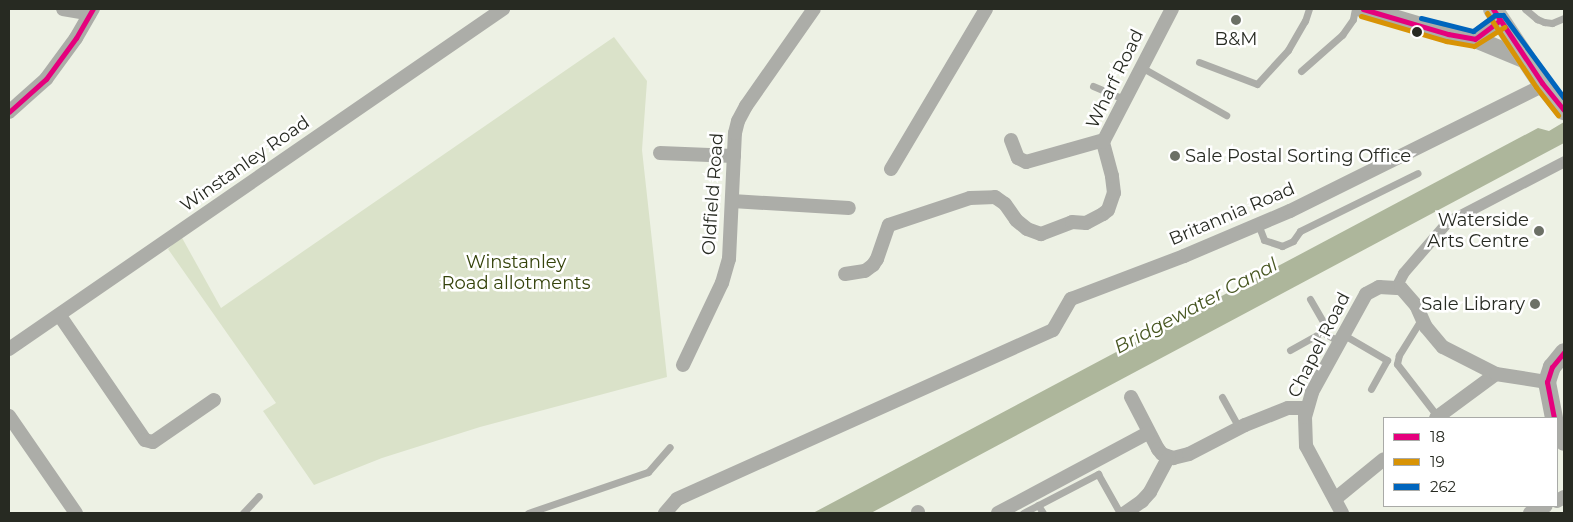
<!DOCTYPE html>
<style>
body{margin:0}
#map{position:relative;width:1573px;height:522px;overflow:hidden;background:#edf1e4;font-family:Montserrat,sans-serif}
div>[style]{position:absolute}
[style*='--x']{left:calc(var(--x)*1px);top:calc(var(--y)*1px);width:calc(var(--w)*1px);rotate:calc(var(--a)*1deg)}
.green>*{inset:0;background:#dae2c9}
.water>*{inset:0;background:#adb69b}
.service>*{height:7px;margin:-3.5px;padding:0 3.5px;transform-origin:3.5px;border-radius:3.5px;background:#acada8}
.pedestrian>*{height:11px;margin:-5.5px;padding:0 5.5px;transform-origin:5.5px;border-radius:5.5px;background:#acada8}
.minor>*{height:14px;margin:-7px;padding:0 7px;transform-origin:7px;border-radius:7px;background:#acada8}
.tertiary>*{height:18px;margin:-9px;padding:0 9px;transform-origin:9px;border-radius:9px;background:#acada8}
.secondary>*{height:20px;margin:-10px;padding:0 10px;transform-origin:10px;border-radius:10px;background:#b4b6af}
.bus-1>*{height:5px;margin:-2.5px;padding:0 2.5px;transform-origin:2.5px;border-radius:2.5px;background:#e5007d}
.bus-2>*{height:5px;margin:-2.5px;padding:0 2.5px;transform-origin:2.5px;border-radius:2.5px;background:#d89305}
.bus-3>*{height:5px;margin:-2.5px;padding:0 2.5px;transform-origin:2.5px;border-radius:2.5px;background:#0065bd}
.dots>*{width:14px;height:14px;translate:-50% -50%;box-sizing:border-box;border:2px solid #fff;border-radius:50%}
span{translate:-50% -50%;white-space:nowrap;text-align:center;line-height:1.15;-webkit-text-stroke:5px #fff;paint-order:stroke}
.poi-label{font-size:18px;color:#272a22}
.left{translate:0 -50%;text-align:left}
.right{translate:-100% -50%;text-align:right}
.street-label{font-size:18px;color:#272a22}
.park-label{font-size:18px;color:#35430b}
.water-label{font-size:19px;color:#485722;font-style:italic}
.frame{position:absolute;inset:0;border:10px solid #272a22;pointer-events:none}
.legend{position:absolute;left:1383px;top:417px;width:175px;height:90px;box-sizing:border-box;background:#fff;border:1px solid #a9aaa7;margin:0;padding:6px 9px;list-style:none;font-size:15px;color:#272a22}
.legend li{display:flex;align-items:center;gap:10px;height:25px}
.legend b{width:25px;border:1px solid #a9aaa7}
</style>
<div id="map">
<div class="green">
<div style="clip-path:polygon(614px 37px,647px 81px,642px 150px,667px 377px,480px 427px,382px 458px,314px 485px,263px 411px,276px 403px,168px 249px,181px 236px,221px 308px)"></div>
</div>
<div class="water">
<div style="clip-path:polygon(1564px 122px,1564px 143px,871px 513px,813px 513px,1538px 128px,1549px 131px)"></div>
</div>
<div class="service">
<div style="--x:1525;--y:9;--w:16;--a:40"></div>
<div style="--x:1537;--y:19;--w:8;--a:23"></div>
<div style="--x:1544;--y:22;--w:8;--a:7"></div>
<div style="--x:1552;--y:23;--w:13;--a:-23"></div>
<div style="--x:1199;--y:62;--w:62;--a:20.8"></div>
<div style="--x:1257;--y:84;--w:46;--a:-47.6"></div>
<div style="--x:1288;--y:50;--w:34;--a:-60"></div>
<div style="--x:1305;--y:21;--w:13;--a:-72"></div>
<div style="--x:1141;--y:67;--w:98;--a:29.5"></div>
<div style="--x:1301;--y:71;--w:55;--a:-41.3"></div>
<div style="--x:1342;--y:35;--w:19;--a:-55"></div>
<div style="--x:1353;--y:19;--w:10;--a:-79"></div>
<div style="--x:1093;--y:86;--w:34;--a:23"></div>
<div style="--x:1258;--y:224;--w:17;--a:69"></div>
<div style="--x:1264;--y:240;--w:19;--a:18"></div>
<div style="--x:1282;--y:246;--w:12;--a:-24"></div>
<div style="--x:1293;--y:241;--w:12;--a:-55"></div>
<div style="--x:1300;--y:231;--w:131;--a:-26.2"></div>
<div style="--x:1310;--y:299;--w:28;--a:60"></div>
<div style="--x:1324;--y:323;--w:9;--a:103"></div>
<div style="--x:1422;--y:318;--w:44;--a:121.9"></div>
<div style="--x:1399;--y:355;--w:9;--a:103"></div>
<div style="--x:1397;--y:364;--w:67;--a:52.3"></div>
<div style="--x:1344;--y:335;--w:50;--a:30.2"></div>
<div style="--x:1387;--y:360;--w:33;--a:119"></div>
<div style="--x:1290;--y:350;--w:37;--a:-29"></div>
<div style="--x:1322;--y:332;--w:21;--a:29"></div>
<div style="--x:1222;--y:397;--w:35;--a:61"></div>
<div style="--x:1038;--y:505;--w:9;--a:58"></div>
<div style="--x:243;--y:513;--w:23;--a:-47"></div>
<div style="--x:528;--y:513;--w:127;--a:-18.9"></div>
<div style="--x:648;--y:472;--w:33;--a:-49"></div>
<div style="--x:1023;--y:513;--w:85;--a:-27.5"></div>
<div style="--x:1098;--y:474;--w:45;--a:60.6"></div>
</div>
<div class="pedestrian">
<div style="--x:1396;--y:287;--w:16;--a:-63"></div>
<div style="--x:1403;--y:273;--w:67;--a:-49.2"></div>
<div style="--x:1447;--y:222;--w:132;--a:-27.5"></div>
</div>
<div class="minor">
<div style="--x:63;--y:9;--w:27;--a:10"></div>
<div style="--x:9;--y:112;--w:50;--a:-41.7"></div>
<div style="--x:46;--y:79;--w:51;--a:-53.8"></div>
<div style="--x:76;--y:38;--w:34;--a:-60"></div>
<div style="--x:1011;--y:140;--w:19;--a:69"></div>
<div style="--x:1018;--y:158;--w:9;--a:27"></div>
<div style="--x:1026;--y:162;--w:81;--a:-15.8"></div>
<div style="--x:660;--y:153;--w:74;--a:2.3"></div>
<div style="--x:891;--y:169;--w:186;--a:-59.3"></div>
<div style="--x:732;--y:201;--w:117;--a:3.4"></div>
<div style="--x:845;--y:274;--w:20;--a:-9"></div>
<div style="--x:865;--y:271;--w:10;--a:-37"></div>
<div style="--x:873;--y:265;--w:7;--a:-56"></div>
<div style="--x:877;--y:259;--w:36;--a:-71"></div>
<div style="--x:889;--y:225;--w:85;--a:-18.4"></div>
<div style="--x:970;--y:198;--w:25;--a:-2"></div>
<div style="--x:995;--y:197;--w:12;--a:35"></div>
<div style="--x:1005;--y:204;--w:19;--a:55"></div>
<div style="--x:1016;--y:220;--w:14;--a:39"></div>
<div style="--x:1027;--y:229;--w:15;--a:20"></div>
<div style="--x:1041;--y:234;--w:33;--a:-21"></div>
<div style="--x:1072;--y:222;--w:14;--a:4"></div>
<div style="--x:1086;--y:223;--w:19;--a:-28"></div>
<div style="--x:1103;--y:214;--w:6;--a:-39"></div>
<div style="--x:1108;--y:210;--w:18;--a:-71"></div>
<div style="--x:1114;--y:193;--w:17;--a:-97"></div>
<div style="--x:1112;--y:176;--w:35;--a:-105"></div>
<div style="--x:1103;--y:142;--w:150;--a:-62.6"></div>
<div style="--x:60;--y:316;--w:150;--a:55.6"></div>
<div style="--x:145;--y:440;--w:8;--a:14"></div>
<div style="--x:153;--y:442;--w:74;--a:-34.5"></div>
<div style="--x:9;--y:349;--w:600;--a:-34.54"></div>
<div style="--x:683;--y:365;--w:91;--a:-64.6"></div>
<div style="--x:722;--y:283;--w:25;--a:-74"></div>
<div style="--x:729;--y:259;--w:126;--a:-87.3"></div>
<div style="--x:735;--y:133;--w:12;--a:-76"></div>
<div style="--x:738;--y:121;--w:17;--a:-62"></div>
<div style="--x:746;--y:106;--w:118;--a:-55"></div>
<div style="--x:1131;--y:397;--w:59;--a:62.6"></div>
<div style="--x:1158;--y:449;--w:6;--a:51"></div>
<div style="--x:1162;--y:454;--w:12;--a:20"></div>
<div style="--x:1173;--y:458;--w:16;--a:-14"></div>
<div style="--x:1189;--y:454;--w:63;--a:-27.4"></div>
<div style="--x:1245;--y:425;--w:46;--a:-21.6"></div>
<div style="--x:1288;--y:408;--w:18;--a:0"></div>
<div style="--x:9;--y:416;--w:118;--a:55.4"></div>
<div style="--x:1436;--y:418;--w:74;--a:-36.3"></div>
<div style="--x:1335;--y:499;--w:63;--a:-39.2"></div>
<div style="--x:1557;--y:501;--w:8;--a:-30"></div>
<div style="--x:918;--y:512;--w:1;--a:90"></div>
<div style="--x:665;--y:513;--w:18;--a:-49"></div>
<div style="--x:677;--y:499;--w:412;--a:-24.2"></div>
<div style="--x:1053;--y:330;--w:36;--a:-60"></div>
<div style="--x:1071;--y:299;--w:121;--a:-20.8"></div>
<div style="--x:1184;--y:256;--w:115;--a:-23"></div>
<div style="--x:1290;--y:211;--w:284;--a:-26.4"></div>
<div style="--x:998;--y:513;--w:170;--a:-28.1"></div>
<div style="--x:1125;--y:513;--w:21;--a:-35"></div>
<div style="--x:1142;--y:501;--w:12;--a:-48"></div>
<div style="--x:1150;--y:492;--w:40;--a:-62"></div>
<div style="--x:1342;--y:513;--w:76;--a:-118.2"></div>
<div style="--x:1306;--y:446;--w:29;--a:-92"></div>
<div style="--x:1305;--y:417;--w:26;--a:-74"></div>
<div style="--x:1312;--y:392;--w:112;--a:-61.1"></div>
<div style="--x:1366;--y:294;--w:15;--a:-28"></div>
<div style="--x:1379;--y:287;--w:22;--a:3"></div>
<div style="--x:1401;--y:288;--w:23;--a:49"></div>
<div style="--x:1416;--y:305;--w:24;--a:66"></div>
<div style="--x:1426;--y:327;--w:26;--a:50"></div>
<div style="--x:1443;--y:347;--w:59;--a:27"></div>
<div style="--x:1496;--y:374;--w:52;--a:8.9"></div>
<div style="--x:1530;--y:513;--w:17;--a:-24"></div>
</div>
<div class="tertiary">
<div style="--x:1363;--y:9;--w:89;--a:16.4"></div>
<div style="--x:1448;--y:34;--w:27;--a:10"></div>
<div style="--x:1475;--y:39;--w:30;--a:-37"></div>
<div style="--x:1475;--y:39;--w:55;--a:22.4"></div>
<div style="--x:1554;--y:418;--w:37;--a:-101"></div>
<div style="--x:1547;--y:382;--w:16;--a:-72"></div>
<div style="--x:1552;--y:367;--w:19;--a:-51"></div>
<div style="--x:1557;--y:424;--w:19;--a:69"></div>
</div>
<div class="secondary">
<div style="--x:1493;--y:9;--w:89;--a:56.5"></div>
<div style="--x:1542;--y:83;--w:35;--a:51"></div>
</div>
<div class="bus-1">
<div style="--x:1363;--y:9;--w:89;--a:16.4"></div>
<div style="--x:1448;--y:34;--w:27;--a:10"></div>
<div style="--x:1475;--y:39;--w:30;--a:-37"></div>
<div style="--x:1493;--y:9;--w:89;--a:56.5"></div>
<div style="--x:1542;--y:83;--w:35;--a:51"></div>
<div style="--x:9;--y:112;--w:50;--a:-41.7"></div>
<div style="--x:46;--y:79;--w:51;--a:-53.8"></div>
<div style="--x:76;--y:38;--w:34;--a:-60"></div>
<div style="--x:1554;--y:418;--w:37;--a:-101"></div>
<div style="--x:1547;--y:382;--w:16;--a:-72"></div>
<div style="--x:1552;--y:367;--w:19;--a:-51"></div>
</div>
<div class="bus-2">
<div style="--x:1487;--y:13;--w:89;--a:56.5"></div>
<div style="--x:1536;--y:87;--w:36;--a:52"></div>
<div style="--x:1361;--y:16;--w:89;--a:16.4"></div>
<div style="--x:1446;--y:41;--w:28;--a:10"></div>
<div style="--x:1474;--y:46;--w:36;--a:-32"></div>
</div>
<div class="bus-3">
<div style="--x:1421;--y:18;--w:54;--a:14"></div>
<div style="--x:1473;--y:31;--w:27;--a:-36"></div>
<div style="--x:1495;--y:15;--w:8;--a:0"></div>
<div style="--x:1503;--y:15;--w:103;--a:53.7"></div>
</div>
<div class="dots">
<div style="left:1236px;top:20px;background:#6c7066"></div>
<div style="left:1417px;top:32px;background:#272a22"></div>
<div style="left:1175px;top:156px;background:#6c7066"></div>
<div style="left:1539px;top:231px;background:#6c7066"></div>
<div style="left:1535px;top:304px;background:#6c7066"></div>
</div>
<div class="poi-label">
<span style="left:1236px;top:39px">B&amp;M</span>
<span class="left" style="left:1185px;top:156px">Sale Postal Sorting Office</span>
<span class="right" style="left:1529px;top:231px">Waterside<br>Arts Centre</span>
<span class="right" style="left:1525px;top:304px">Sale Library</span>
</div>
<div class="street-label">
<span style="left:1115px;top:79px;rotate:-64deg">Wharf Road</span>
<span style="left:245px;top:164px;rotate:-35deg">Winstanley Road</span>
<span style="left:713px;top:194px;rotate:-86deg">Oldfield Road</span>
<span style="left:1232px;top:214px;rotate:-23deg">Britannia Road</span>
<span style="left:1319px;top:345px;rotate:-63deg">Chapel Road</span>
</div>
<div class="park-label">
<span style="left:516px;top:273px">Winstanley<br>Road allotments</span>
</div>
<div class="water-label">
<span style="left:1196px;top:306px;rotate:-28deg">Bridgewater Canal</span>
</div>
<div class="frame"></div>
<ul class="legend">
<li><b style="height:6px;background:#e5007d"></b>18</li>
<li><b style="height:6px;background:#d89305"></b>19</li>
<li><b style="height:6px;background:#0065bd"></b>262</li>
</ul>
</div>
